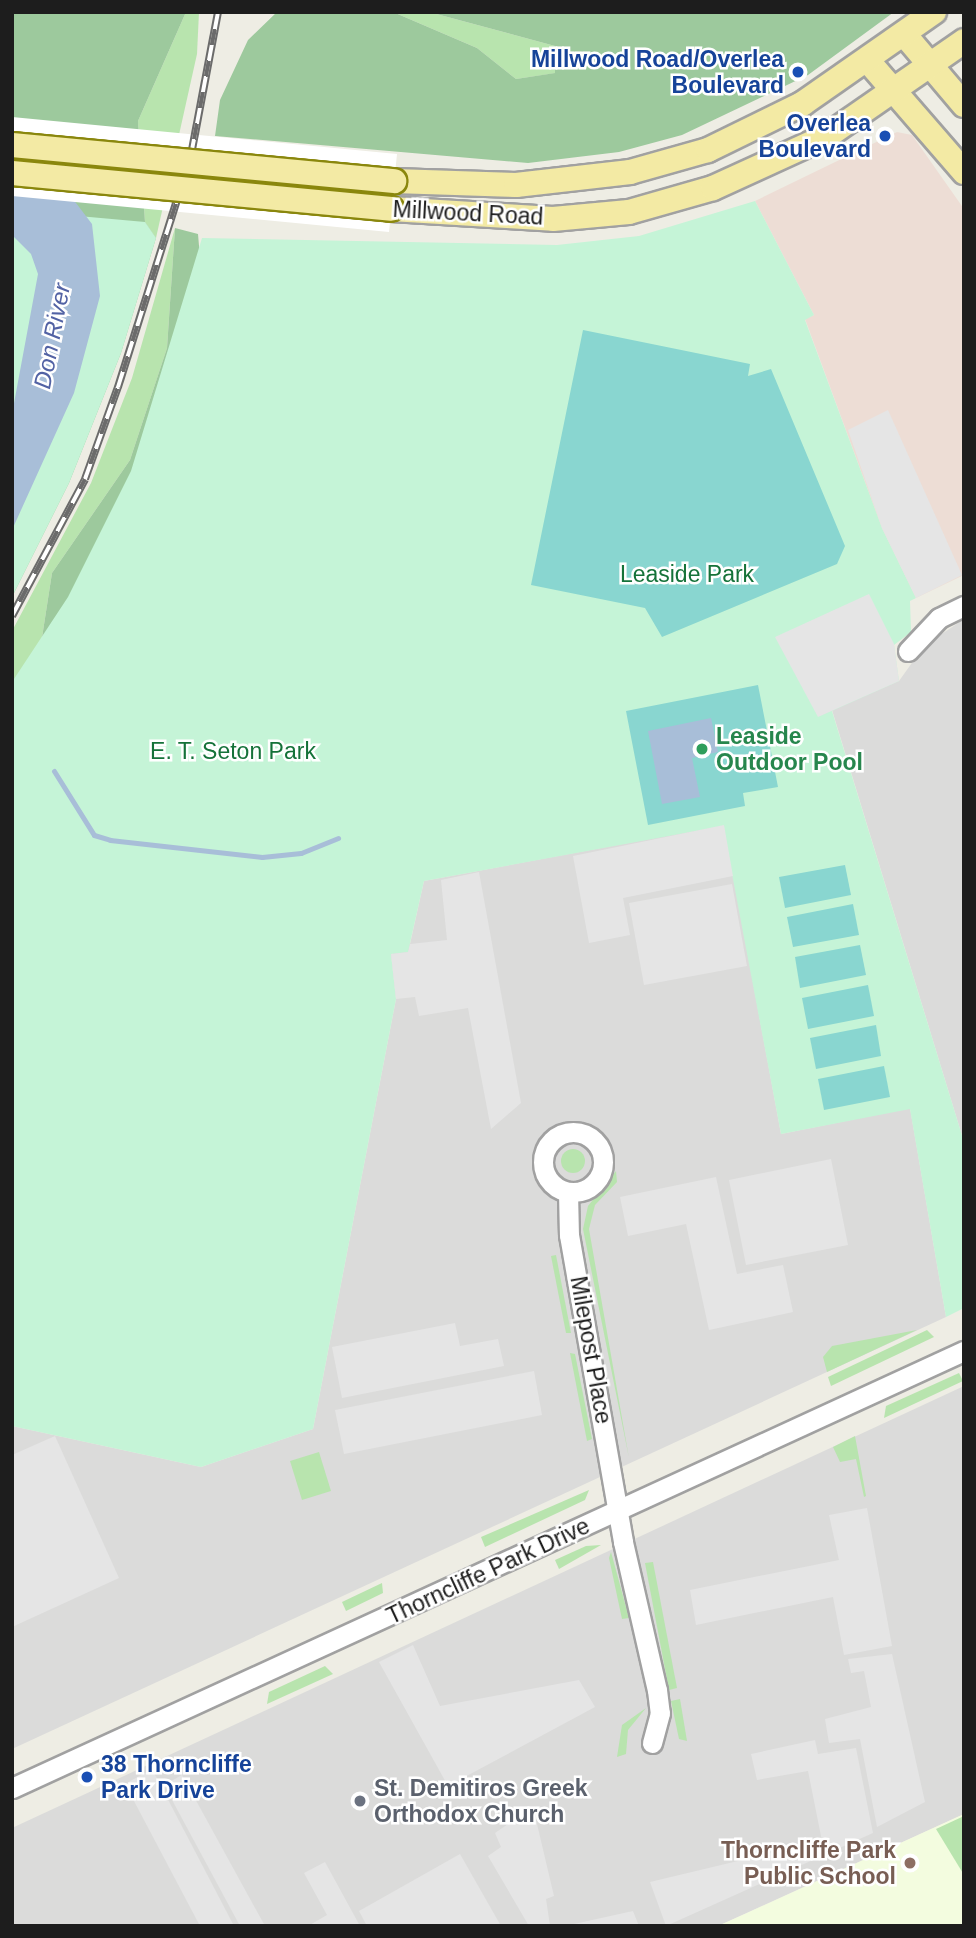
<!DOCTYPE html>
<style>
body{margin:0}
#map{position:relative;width:976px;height:1938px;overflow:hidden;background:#eeede4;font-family:Helvetica,sans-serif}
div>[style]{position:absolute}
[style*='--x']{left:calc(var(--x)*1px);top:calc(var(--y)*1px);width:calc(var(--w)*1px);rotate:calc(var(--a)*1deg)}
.residential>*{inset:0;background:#dbdbda}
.commercial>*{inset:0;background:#edddd5}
.education>*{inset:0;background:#f3fcdf}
.grass>*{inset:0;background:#b8e4ae}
.round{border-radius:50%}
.forest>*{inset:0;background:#9dc99d}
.park>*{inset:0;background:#c5f4d7}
.pitch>*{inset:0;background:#89d6d0}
.parking>*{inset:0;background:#e5e5e5}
.water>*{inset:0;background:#a8bed8}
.pier>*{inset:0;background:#fff}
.stream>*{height:5px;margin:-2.5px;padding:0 2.5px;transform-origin:2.5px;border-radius:2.5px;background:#a8bed8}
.roads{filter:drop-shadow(2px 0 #a1a1a1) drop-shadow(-2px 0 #a1a1a1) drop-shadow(0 2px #a1a1a1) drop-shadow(0 -2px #a1a1a1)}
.minor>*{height:19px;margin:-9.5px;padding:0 9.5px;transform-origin:9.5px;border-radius:9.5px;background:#fff}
.minor>.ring{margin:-9.5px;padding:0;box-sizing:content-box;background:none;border:19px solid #fff;border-radius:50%}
.major>*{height:24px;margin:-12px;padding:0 12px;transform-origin:12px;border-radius:12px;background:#f3eaa4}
.rail>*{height:8px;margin-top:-4px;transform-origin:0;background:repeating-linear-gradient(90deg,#fff 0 16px,#6b6b6b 0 32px);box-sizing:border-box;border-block:2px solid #6b6b6b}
.bridges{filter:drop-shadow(2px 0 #8a870d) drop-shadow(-2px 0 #8a870d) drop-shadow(0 2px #8a870d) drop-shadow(0 -2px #8a870d)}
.major-bridge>*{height:24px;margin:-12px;padding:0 12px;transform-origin:12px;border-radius:12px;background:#f3eaa4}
.dots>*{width:19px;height:19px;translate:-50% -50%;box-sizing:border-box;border:4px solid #fff;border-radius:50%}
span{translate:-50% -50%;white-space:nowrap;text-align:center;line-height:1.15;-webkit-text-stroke:5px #fff;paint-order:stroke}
.transit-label{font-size:23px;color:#164399;font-weight:700}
.right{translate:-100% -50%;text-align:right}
.left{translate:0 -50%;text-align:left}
.street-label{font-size:23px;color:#1d1d1d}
.park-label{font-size:23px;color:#157239}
.leisure-label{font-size:23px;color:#27864d;font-weight:700}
.worship-label{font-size:23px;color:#5b616d;font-weight:700}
.education-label{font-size:23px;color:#785e54;font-weight:700}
.water-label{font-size:24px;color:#5262a4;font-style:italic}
.frame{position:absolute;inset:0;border:14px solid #1d1d1d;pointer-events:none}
</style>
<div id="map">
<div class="residential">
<div style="clip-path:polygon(964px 619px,964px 1142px,832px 710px,899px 681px,924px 646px)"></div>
<div style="clip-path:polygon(724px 825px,781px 1134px,910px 1108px,946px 1317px,12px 1749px,12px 1426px,201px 1467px,313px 1429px,396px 999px,391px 954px,410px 944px,424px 881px)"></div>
<div style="clip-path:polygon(964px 1386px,964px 1814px,718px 1926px,12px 1926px,12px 1828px)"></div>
</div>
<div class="commercial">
<div style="clip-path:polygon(897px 132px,912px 135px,964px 209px,964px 575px,916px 598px,882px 528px,805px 319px,814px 315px,755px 201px)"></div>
</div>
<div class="education">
<div style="clip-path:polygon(964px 1814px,964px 1926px,718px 1926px,747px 1913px)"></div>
</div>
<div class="grass">
<div style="clip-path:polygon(186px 12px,199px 12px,197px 54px,156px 238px,145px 222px,138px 121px)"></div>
<div style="clip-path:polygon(393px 12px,429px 12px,555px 46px,556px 73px,516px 79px,477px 48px)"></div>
<div style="clip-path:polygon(175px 228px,167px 348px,130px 460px,52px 573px,39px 657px,12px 712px,12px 631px,91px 483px,132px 378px)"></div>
<div class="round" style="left:561px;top:1149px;width:24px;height:24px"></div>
<div style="clip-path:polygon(616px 1171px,617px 1182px,595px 1205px,589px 1229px,629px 1458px,583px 1229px,588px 1206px)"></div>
<div style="clip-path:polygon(556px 1255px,571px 1333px,566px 1333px,551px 1256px)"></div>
<div style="clip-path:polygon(917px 1330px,827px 1372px,823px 1357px,832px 1346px)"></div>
<div style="clip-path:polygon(927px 1330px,934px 1337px,831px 1386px,828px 1377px)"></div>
<div style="clip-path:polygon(570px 1353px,575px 1354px,592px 1439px,587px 1441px)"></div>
<div style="clip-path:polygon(959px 1373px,963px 1381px,884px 1418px,886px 1406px)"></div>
<div style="clip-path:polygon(855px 1436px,866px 1496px,864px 1497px,856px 1459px,840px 1462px,833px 1447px)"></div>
<div style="clip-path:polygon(319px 1452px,331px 1491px,302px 1500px,290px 1461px)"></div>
<div style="clip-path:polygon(589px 1490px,585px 1500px,485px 1547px,481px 1537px)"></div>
<div style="clip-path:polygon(601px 1545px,559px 1569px,555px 1560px,586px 1546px)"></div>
<div style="clip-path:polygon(611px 1552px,629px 1618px,622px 1619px,609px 1558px)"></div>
<div style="clip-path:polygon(653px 1562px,677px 1688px,669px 1690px,645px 1563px)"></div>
<div style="clip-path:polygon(382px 1583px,383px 1593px,346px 1611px,342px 1602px)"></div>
<div style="clip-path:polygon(325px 1666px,333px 1674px,267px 1704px,269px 1692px)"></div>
<div style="clip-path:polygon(680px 1699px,687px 1741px,679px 1739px,671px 1701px)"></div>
<div style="clip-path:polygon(646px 1708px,628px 1730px,626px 1754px,617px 1757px,622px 1725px)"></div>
<div style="clip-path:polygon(964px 1816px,964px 1875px,936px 1829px)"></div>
</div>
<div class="forest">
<div style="clip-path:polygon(12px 12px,186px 12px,138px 121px,145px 222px,156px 238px,121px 353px,69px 483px,12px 597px)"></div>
<div style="clip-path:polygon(277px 12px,393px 12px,477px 48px,516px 79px,555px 73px,555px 46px,429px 12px,894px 12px,808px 75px,682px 135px,619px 152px,528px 163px,215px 136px,220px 100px,248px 40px)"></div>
<div style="clip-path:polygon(175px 228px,198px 234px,203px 293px,194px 374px,39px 657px,52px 573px,130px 460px,167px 348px)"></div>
</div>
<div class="park">
<div style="clip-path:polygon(755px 201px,814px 315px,805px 320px,882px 528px,916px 598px,910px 601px,911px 632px,894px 645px,899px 681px,832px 711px,964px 1142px,964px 1308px,946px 1317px,910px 1109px,781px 1134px,723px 826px,424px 881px,408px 952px,391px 954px,396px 999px,313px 1429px,201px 1467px,12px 1426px,12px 682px,68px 597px,131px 471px,202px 238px,557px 245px,639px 236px)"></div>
<div style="clip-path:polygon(12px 210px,145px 222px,156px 238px,121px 353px,69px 483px,12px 597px)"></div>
</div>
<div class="pitch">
<div style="clip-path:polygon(583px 330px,750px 364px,748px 376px,771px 369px,845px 546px,837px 564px,662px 637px,645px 608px,531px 585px)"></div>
<div style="clip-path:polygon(758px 685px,778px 787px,743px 793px,745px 806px,648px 825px,626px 711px)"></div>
<div style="clip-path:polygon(845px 865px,851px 895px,785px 908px,779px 877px)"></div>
<div style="clip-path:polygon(853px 904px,859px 935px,793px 947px,787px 917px)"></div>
<div style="clip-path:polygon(860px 945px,866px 975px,800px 988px,795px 957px)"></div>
<div style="clip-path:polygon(868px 985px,874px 1016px,808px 1029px,802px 998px)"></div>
<div style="clip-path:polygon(876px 1025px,881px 1056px,816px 1069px,810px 1038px)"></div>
<div style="clip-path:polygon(884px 1066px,890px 1097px,824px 1110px,818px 1079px)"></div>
</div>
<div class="parking">
<div style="clip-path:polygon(888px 410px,962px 575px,916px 598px,882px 528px,848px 430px)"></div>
<div style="clip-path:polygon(869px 594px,894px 644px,899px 681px,818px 717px,775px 637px)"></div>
<div style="clip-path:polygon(724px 825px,733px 876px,623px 898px,630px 935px,589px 943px,573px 856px)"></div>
<div style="clip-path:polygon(479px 872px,521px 1103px,491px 1129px,468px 1008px,419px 1016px,415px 997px,396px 999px,391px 954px,408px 952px,410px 944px,447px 940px,441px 880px)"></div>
<div style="clip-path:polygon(732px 884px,747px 966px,644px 985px,629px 903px)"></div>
<div style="clip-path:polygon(831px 1159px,848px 1245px,746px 1265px,729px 1180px)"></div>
<div style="clip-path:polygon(716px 1177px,737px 1274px,783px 1265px,793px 1312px,709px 1330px,686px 1224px,628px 1236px,620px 1197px)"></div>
<div style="clip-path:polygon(455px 1323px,460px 1346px,498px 1339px,504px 1366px,342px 1398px,332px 1347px)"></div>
<div style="clip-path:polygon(534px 1371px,542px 1415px,344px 1454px,335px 1410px)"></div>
<div style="clip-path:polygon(55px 1436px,119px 1578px,12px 1627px,12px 1455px)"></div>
<div style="clip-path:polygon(867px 1508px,892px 1646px,844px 1655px,833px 1597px,696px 1625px,690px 1590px,839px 1560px,829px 1515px)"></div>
<div style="clip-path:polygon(413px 1645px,440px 1706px,579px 1680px,595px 1707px,448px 1786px,379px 1662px)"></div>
<div style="clip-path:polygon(892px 1654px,925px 1802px,877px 1827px,860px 1739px,829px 1743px,825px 1719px,871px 1707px,864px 1671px,851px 1673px,848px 1659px)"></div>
<div style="clip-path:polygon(815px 1740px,818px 1754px,856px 1748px,873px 1833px,666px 1926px,650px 1882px,822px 1841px,808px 1771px,757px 1780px,751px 1754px)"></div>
<div style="clip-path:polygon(152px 1769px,234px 1926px,200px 1926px,125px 1784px)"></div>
<div style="clip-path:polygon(182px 1775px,265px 1926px,240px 1926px,164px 1785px)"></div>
<div style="clip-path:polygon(533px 1807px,554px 1896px,546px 1899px,550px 1926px,529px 1926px,488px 1856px,501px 1847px,495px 1833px)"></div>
<div style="clip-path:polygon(460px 1854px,501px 1926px,367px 1926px,359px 1911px)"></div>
<div style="clip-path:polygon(325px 1862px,360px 1926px,308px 1926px,327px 1915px,304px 1873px)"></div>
<div style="clip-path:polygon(633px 1911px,639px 1926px,565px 1926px)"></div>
</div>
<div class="water">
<div style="clip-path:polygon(12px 119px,92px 224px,100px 296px,74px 393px,12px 530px,12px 414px,38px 274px,31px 254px,12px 235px)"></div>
<div style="clip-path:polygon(711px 718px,718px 752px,692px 758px,700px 797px,662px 804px,648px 731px)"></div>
</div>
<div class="pier">
<div style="clip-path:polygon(12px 117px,397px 154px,389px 232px,12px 196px)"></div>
</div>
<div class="stream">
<div style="--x:54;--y:771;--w:75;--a:58"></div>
<div style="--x:94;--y:835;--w:17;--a:17"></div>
<div style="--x:110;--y:840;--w:153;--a:6.4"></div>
<div style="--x:262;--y:857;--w:39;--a:-6"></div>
<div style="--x:301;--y:853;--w:40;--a:-22"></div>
</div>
<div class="roads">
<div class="minor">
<div style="--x:908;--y:651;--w:45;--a:-46.8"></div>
<div style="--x:939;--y:618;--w:28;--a:-26"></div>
<div class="ring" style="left:543px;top:1132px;width:41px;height:41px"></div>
<div style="--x:568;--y:1192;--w:43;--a:88.7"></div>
<div style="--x:569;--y:1235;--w:312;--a:80"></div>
<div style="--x:623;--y:1542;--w:152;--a:77.1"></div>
<div style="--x:657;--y:1690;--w:23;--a:83"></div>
<div style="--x:660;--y:1713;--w:31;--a:105"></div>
<div style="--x:12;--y:1788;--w:1048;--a:-24.66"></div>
</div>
<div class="major">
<div style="--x:904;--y:34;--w:93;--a:49.8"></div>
<div style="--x:868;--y:61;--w:147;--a:49.1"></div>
<div style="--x:394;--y:181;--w:122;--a:1.9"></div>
<div style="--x:516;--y:185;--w:115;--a:-6.5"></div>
<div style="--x:630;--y:172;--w:81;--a:-15.8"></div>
<div style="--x:708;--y:150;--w:105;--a:-26.1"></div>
<div style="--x:802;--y:104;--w:161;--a:-34.9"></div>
<div style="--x:391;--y:209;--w:162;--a:3.5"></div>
<div style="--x:553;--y:219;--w:76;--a:-5.3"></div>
<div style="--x:629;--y:212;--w:87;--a:-15.9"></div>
<div style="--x:713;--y:188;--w:125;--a:-24.5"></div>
<div style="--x:827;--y:136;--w:167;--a:-34.7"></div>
</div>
</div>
<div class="rail">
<div style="--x:12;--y:616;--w:155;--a:-61.9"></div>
<div style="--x:85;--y:479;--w:98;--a:-70.3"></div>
<div style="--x:118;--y:387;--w:243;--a:-72.5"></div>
<div style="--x:191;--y:155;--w:146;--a:-79.3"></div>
</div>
<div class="bridges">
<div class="major-bridge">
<div style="--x:12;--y:145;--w:384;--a:5.4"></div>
<div style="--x:12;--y:173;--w:381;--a:5.4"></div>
</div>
</div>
<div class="dots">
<div style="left:798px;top:72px;background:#1a4fb4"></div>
<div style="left:885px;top:136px;background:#1a4fb4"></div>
<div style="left:702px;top:749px;background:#2e9e5b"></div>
<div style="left:87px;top:1777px;background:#1a4fb4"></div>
<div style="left:360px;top:1801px;background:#6b7280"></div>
<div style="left:910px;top:1863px;background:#8d6e63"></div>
</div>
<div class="transit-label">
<span class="right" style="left:784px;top:72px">Millwood Road/Overlea<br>Boulevard</span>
<span class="right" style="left:871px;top:136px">Overlea<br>Boulevard</span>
<span class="left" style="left:101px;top:1777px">38 Thorncliffe<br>Park Drive</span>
</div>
<div class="street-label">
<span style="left:468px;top:213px;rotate:3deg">Millwood Road</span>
<span style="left:591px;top:1350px;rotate:80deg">Milepost Place</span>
<span style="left:488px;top:1571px;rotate:-25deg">Thorncliffe Park Drive</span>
</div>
<div class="park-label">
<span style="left:687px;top:574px">Leaside Park</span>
<span style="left:233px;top:751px">E. T. Seton Park</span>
</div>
<div class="leisure-label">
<span class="left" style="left:716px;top:749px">Leaside<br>Outdoor Pool</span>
</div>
<div class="worship-label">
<span class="left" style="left:374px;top:1801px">St. Demitiros Greek<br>Orthodox Church</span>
</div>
<div class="education-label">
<span class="right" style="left:896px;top:1863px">Thorncliffe Park<br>Public School</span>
</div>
<div class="water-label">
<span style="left:52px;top:336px;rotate:-79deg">Don River</span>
</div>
<div class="frame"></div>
</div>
